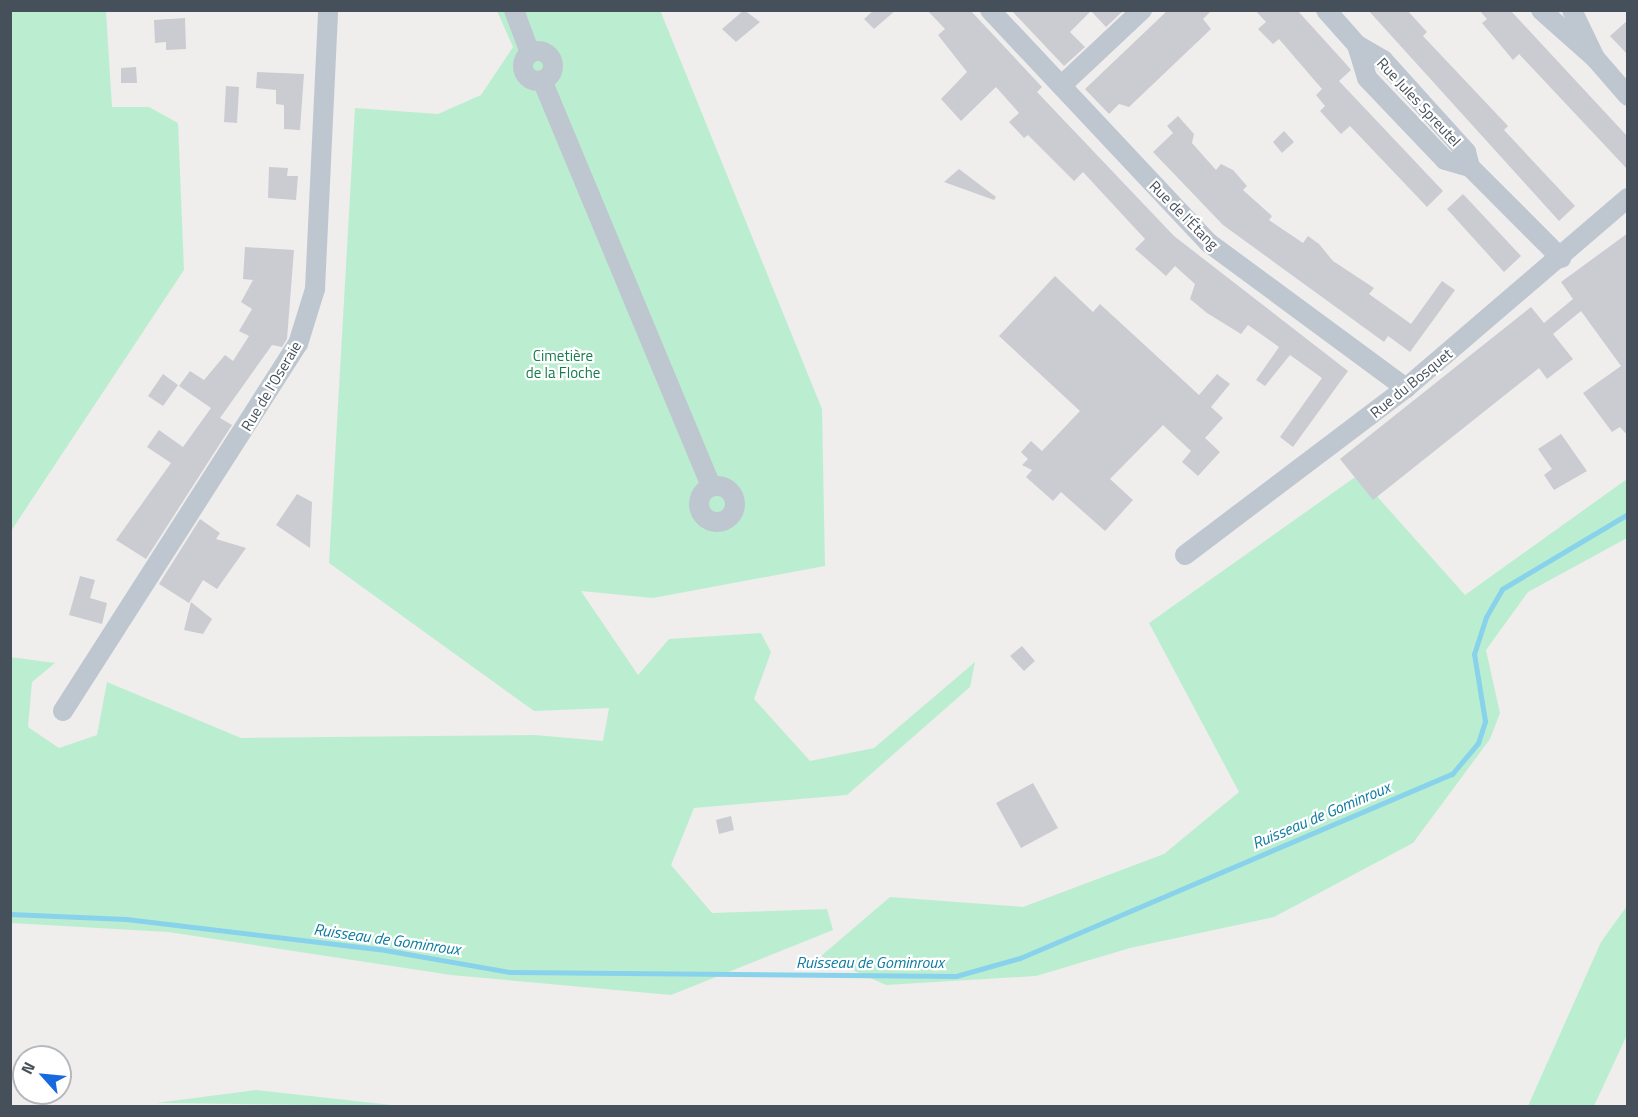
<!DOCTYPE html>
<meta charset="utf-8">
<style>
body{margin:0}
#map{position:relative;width:1638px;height:1117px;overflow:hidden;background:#f0eded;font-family:"Titillium Web",sans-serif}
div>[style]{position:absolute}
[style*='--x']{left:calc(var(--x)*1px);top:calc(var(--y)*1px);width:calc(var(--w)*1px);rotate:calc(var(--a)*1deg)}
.green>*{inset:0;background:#bbeed0}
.stream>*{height:5px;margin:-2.5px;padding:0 2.5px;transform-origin:2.5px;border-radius:2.5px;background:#88d3eb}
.building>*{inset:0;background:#caccd2}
.minor>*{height:20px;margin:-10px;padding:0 10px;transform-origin:10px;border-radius:10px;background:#bec7d0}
.minor>.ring{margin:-10px;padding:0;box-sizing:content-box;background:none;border:20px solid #bec7d0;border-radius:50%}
span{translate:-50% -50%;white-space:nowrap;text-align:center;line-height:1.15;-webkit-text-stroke:4.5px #fff;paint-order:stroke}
.street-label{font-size:15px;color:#46505b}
.park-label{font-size:15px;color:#177c4c}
.water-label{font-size:16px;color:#0c7ba0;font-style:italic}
.frame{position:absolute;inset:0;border:12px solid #46505b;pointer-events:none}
.north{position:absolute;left:12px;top:1045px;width:60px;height:60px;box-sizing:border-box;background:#fff;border:2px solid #b5b9bd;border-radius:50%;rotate:297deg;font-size:16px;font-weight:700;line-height:24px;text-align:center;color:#46505b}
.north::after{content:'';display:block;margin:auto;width:21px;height:27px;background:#1969de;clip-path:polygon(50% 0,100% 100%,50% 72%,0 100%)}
</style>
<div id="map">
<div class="green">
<div style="clip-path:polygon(11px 10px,106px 11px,112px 107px,149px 107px,178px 123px,184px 270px,11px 531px)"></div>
<div style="clip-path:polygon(660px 10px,822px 409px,825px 566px,653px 598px,581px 591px,638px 675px,669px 639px,761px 633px,771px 652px,754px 699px,810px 761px,874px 748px,975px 662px,970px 687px,847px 795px,694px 808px,671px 865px,712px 913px,827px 909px,833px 930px,671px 995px,451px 975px,168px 932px,11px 923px,10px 657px,55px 663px,32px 682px,28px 727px,59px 748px,97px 735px,107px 682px,241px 738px,535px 735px,603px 741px,609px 708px,534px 711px,329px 563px,355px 108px,438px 114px,481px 95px,513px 47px,497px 11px)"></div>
<div style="clip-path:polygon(1358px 475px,1465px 595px,1627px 479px,1627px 538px,1528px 592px,1486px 650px,1500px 713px,1490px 739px,1413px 843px,1274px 917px,1130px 948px,1036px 976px,886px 985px,821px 956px,890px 897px,1023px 907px,1164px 854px,1239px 792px,1149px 623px)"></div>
<div style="clip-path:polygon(1627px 906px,1627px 1035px,1594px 1106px,1528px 1106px,1601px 942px)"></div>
<div style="clip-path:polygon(256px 1090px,401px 1106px,156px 1103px)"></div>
</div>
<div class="stream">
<div style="--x:10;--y:914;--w:116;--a:2.5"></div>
<div style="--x:126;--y:919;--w:255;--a:6.8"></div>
<div style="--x:379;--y:949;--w:133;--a:10"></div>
<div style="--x:510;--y:972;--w:446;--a:0.5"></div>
<div style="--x:956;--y:976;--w:66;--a:-15.7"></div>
<div style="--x:1020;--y:958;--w:470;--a:-23.1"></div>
<div style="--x:1452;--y:774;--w:40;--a:-50"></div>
<div style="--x:1478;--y:743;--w:23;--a:-72"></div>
<div style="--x:1485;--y:721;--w:68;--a:-99.3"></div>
<div style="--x:1474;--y:654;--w:39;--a:-72"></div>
<div style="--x:1486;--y:617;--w:32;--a:-60"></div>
<div style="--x:1502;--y:589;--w:147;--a:-30.8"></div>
</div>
<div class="building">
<div style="clip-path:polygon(744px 10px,760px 22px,736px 42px,722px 29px)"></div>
<div style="clip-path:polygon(874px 10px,896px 10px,874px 29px,864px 19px)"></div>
<div style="clip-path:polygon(927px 10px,970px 10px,1042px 87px,1037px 92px,1174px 236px,1348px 371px,1293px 447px,1280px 437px,1322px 378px,1290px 355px,1265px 386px,1256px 380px,1279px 347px,1248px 325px,1241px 334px,1207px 313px,1190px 299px,1195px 284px,1175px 266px,1166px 276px,1135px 249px,1145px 239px,1083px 172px,1074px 181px,1028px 135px,1024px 138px,1009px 122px,1019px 113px,996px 87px,961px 121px,941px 99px,967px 72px,938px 35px,945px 29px)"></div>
<div style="clip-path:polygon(1011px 10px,1124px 10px,1106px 27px,1091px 11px,1070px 32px,1085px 47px,1064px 66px)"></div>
<div style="clip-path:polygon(1168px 10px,1212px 10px,1203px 19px,1211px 29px,1129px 107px,1119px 104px,1109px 114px,1085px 89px)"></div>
<div style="clip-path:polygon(1255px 10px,1297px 10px,1346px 64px,1351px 70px,1339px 81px,1443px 191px,1427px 207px,1350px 126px,1341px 134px,1320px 111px,1325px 106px,1316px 95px,1322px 89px,1279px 39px,1273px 44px,1258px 29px,1266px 22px)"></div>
<div style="clip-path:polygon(1368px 10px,1407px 10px,1427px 32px,1423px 36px,1508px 126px,1504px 130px,1575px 206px,1559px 221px)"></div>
<div style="clip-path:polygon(1479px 10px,1510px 10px,1628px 137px,1628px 170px,1519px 54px,1513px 60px,1482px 23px,1487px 19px)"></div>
<div style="clip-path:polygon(185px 18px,186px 49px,166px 50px,166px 42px,155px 43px,154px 20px)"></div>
<div style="clip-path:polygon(1628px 20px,1628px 55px,1610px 36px)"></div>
<div style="clip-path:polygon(136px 67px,137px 83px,121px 83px,121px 68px)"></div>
<div style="clip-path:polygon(257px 72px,304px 74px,300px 130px,284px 129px,284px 105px,276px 104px,276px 90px,256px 88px)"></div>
<div style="clip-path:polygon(226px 86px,239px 87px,237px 123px,224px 122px)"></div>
<div style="clip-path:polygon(1178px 116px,1194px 134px,1192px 143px,1216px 170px,1221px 164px,1233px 170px,1247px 186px,1243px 190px,1272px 216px,1269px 220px,1303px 243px,1308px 236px,1319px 244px,1333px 261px,1374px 288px,1369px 294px,1411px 324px,1442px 281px,1455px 290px,1410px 352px,1388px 336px,1384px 342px,1223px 225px,1153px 152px,1173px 133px,1167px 126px)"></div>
<div style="clip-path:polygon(1284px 131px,1294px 142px,1282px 153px,1273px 142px)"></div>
<div style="clip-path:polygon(269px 167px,288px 168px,287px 176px,298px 176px,296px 200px,268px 198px)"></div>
<div style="clip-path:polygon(959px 169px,996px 197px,994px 200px,944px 182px)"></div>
<div style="clip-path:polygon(1463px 194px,1521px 256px,1504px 272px,1447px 209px)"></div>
<div style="clip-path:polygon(1628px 233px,1628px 436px,1620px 427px,1612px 432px,1583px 393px,1621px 366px,1581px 311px,1553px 334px,1573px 359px,1547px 379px,1539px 368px,1373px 500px,1340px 459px,1531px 307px,1544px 323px,1573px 299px,1561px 282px)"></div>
<div style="clip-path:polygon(245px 247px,294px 250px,287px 339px,282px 347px,272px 345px,220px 418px,232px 425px,146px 559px,116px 540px,171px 463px,147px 447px,159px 430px,183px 447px,211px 408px,179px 386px,190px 371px,204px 380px,225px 355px,233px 361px,249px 336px,239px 331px,252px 309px,241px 302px,253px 280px,243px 279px)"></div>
<div style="clip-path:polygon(1055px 276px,1093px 312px,1100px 304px,1199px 395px,1217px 374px,1230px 384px,1211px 407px,1223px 418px,1205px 438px,1220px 452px,1198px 476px,1182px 462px,1191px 451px,1163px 425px,1110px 479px,1133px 500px,1105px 531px,1061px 492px,1053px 501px,1026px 477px,1032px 470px,1022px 465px,1028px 459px,1021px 452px,1031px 441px,1042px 451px,1080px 411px,999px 336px)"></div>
<div style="clip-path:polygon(163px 374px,178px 385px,163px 406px,148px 396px)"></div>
<div style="clip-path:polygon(1561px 434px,1587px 471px,1554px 490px,1544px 475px,1552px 469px,1538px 449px)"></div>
<div style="clip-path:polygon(297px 494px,312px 502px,310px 548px,276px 525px)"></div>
<div style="clip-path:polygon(200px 519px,220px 533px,216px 539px,246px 548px,217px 589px,203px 580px,189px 603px,159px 584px)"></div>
<div style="clip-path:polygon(80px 576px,95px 580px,90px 598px,107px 603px,102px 624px,69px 615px)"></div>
<div style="clip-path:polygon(191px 602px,212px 619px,203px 634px,184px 630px)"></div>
<div style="clip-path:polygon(1022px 646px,1035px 661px,1024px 671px,1010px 656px)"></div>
<div style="clip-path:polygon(1033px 783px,1058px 828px,1021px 848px,996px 803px)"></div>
<div style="clip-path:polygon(731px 816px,734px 830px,719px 834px,716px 820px)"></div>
</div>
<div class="minor">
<div style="--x:514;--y:10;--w:46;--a:69.6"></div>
<div style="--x:990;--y:10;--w:320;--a:46.8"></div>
<div style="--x:1209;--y:243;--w:245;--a:36.4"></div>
<div style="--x:1326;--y:10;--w:47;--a:48.5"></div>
<div style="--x:1357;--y:45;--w:30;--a:30"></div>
<div style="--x:1383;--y:60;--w:124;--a:47.9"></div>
<div style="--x:1466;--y:152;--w:16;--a:75"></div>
<div style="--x:1541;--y:10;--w:72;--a:41.6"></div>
<div style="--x:1595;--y:58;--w:53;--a:-115.6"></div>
<div style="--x:1357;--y:45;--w:34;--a:73"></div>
<div style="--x:1367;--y:78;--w:113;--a:46.4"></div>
<div style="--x:1445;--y:160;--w:26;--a:16"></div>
<div style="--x:1470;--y:167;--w:129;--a:45"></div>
<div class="ring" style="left:523px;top:51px;width:10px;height:10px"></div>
<div style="--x:1595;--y:58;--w:50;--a:49"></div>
<div style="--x:542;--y:80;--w:440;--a:67.4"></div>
<div style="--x:1062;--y:85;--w:110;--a:-43.2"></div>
<div class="ring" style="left:699px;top:486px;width:16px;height:16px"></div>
<div style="--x:1185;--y:555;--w:277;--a:-37.1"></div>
<div style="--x:1406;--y:388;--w:292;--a:-40.6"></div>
<div style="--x:63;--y:711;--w:436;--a:-57.4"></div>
<div style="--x:298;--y:344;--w:58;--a:-72.8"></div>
<div style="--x:315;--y:289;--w:279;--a:-87.3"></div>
</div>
<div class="street-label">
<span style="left:1419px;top:102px;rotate:47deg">Rue Jules Spreutel</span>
<span style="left:1184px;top:215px;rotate:45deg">Rue de l'Étang</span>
<span style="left:1411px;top:383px;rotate:-39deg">Rue du Bosquet</span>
<span style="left:271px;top:386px;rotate:-59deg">Rue de l'Oseraie</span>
</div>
<div class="park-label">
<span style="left:563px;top:364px">Cimetière<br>de la Floche</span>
</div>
<div class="water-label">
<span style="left:1321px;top:815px;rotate:-23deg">Ruisseau de Gominroux</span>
<span style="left:387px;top:939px;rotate:8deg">Ruisseau de Gominroux</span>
<span style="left:870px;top:962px">Ruisseau de Gominroux</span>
</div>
<div class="frame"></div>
<div class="north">N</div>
</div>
